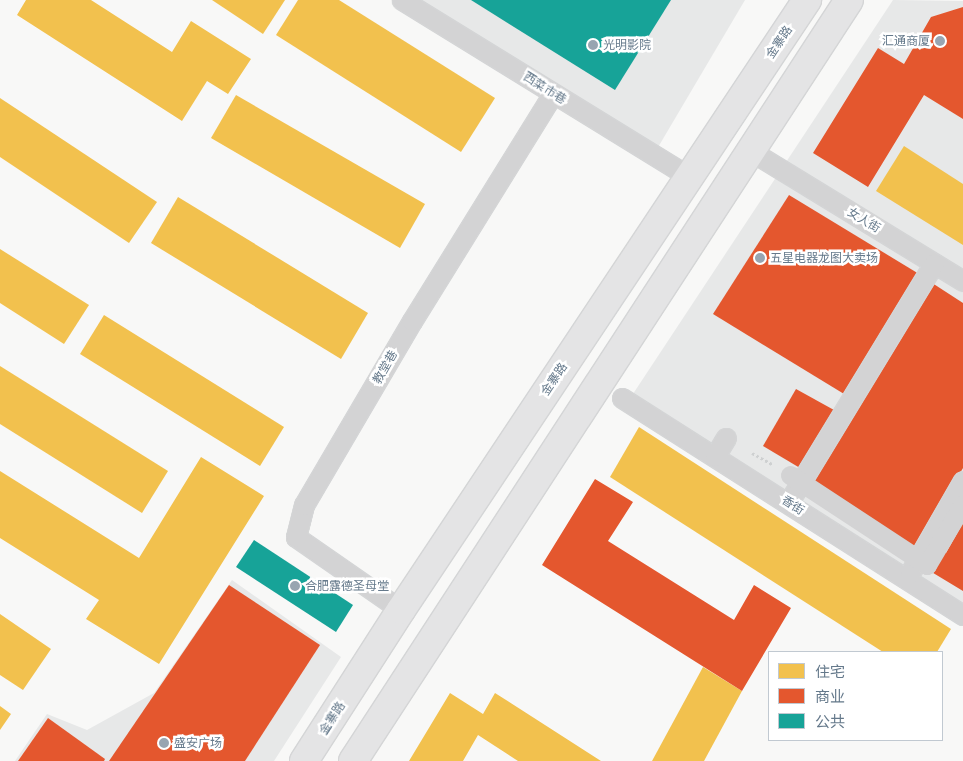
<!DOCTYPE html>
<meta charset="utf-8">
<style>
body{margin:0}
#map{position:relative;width:963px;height:761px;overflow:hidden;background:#f8f8f7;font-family:Inter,"Noto Sans SC",sans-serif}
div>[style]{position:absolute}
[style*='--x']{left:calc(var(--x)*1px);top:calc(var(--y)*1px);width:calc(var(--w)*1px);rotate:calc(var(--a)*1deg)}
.built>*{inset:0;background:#e7e8e8}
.homes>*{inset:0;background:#f2c14e}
.shops>*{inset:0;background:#e4572e}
.public>*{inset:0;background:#17a398}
.path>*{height:3px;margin-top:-1.5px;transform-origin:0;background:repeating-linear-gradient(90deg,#ced0d1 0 2.5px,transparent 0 5px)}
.roads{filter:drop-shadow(1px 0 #d4d5d6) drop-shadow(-1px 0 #d4d5d6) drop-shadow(0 1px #d4d5d6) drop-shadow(0 -1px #d4d5d6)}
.street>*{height:19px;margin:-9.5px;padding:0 9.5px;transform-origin:9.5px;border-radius:9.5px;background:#d3d3d4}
.primary>*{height:28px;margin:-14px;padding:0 14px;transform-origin:14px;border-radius:14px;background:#e4e4e5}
.street-bridge>*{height:19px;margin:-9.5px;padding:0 9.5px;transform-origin:9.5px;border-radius:9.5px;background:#d3d3d4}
.dots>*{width:14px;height:14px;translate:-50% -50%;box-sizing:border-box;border:2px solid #fff;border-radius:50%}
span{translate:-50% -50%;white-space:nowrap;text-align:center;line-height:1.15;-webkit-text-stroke:5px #fff;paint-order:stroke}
.poi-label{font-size:12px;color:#65798b}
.right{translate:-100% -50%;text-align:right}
.left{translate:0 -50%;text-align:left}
.street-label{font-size:12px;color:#65798b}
.legend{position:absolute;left:768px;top:651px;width:175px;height:90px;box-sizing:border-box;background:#fff;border:1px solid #c1c9d1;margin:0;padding:6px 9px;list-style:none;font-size:15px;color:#65798b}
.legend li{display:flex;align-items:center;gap:10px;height:25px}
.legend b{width:25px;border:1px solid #c1c9d1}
</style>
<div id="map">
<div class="built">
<div style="clip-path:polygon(402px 0,745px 0,657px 149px)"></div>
<div style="clip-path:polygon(893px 0,963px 1px,963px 615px,625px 406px)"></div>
<div style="clip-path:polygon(232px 580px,341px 657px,274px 761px,15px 761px,47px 714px,87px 730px,154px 693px)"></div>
</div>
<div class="homes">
<div style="clip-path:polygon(26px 0,91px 0,172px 52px,191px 21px,251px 59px,228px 94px,207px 81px,182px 121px,17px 15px)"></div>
<div style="clip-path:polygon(212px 0,285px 0,263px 34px)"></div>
<div style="clip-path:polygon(298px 0,339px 0,495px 98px,461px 152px,276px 35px)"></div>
<div style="clip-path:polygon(236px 95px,425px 204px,400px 248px,211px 138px)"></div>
<div style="clip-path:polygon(0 98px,157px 202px,129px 243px,0 157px)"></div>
<div style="clip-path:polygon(904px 146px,963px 184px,963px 245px,876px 191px)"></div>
<div style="clip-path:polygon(178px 197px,368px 313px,341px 359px,151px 243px)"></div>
<div style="clip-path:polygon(0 249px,89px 305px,64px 344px,0 303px)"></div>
<div style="clip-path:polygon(104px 315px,284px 427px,260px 466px,80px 354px)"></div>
<div style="clip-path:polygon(0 366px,168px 471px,142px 513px,0 424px)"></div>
<div style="clip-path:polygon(639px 427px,951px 629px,937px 652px,883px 652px,610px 477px)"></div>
<div style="clip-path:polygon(201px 457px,264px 496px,159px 664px,86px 619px,99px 600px,0 538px,0 471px,139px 558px)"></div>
<div style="clip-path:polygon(0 614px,51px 649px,23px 690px,0 675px)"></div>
<div style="clip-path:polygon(703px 667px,742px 691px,704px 761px,652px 761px)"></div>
<div style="clip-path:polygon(450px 693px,483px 714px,495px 693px,601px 761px,518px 761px,478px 735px,463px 761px,409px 761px)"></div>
<div style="clip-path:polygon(0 706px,11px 714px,0 730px)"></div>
</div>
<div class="shops">
<div style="clip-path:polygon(963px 7px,963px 119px,924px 95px,868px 187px,813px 153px,878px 48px,904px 64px,931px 17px)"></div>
<div style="clip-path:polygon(789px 195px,924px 277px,849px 397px,713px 314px)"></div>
<div style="clip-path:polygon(926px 279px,963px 303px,963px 468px,909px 560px,798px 491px)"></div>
<div style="clip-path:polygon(796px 389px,834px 410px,800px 468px,763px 446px)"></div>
<div style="clip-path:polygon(595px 479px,633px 502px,608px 541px,734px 620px,754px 585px,791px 608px,742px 691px,542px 565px)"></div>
<div style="clip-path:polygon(963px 523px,963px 591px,920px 565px,932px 545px,946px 553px)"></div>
<div style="clip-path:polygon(229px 585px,320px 645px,245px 761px,109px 761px)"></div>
<div style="clip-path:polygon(48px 718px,105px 759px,104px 761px,18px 761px)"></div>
</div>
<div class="public">
<div style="clip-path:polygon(471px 0,671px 0,615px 90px)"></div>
<div style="clip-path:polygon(254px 540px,353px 605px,336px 632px,236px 567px)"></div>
</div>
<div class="path">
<div style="--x:752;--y:453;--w:23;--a:29"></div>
</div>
<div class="roads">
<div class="street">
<div style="--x:402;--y:0;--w:336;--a:31.6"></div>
<div style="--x:764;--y:159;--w:233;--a:31.5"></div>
<div style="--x:622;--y:398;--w:404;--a:32.5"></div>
<div style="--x:715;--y:456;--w:21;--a:-59"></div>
<div style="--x:793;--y:495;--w:271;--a:-58.7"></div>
<div style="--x:910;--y:573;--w:106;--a:-60.1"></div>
<div style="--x:401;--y:610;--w:128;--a:-145.2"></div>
<div style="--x:296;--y:537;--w:33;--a:-76"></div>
<div style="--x:304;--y:505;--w:213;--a:-59.6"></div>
<div style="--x:412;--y:321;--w:267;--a:-58.2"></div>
</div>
<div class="primary">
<div style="--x:304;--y:761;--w:179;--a:-57.3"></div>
<div style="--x:401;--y:610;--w:733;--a:-56.35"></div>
<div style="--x:353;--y:761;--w:908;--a:-56.9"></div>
</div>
</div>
<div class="street-bridge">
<div style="--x:790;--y:475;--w:164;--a:33.3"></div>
<div style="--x:927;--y:565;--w:71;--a:-59.5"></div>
</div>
<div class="dots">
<div style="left:940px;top:41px;background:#98a5b1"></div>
<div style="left:593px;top:45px;background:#98a5b1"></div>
<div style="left:760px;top:258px;background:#98a5b1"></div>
<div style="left:295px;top:586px;background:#98a5b1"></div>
<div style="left:164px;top:743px;background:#98a5b1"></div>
</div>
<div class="poi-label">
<span class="right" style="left:930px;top:41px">汇通商厦</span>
<span class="left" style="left:603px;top:45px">光明影院</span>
<span class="left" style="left:770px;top:258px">五星电器龙图大卖场</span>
<span class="left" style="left:305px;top:586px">合肥露德圣母堂</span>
<span class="left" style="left:174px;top:743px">盛安广场</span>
</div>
<div class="street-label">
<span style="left:779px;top:42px;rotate:-56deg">金寨路</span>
<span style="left:545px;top:88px;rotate:32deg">西菜市巷</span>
<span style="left:864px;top:220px;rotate:31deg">女人街</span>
<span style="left:385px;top:367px;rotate:-60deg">教堂巷</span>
<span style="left:554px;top:379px;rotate:-56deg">金寨路</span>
<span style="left:793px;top:505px;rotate:33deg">香街</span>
<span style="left:332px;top:718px;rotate:-57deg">金寨路</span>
</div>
<ul class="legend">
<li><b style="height:14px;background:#f2c14e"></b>住宅</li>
<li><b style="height:14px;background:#e4572e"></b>商业</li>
<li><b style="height:14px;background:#17a398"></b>公共</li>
</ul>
</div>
